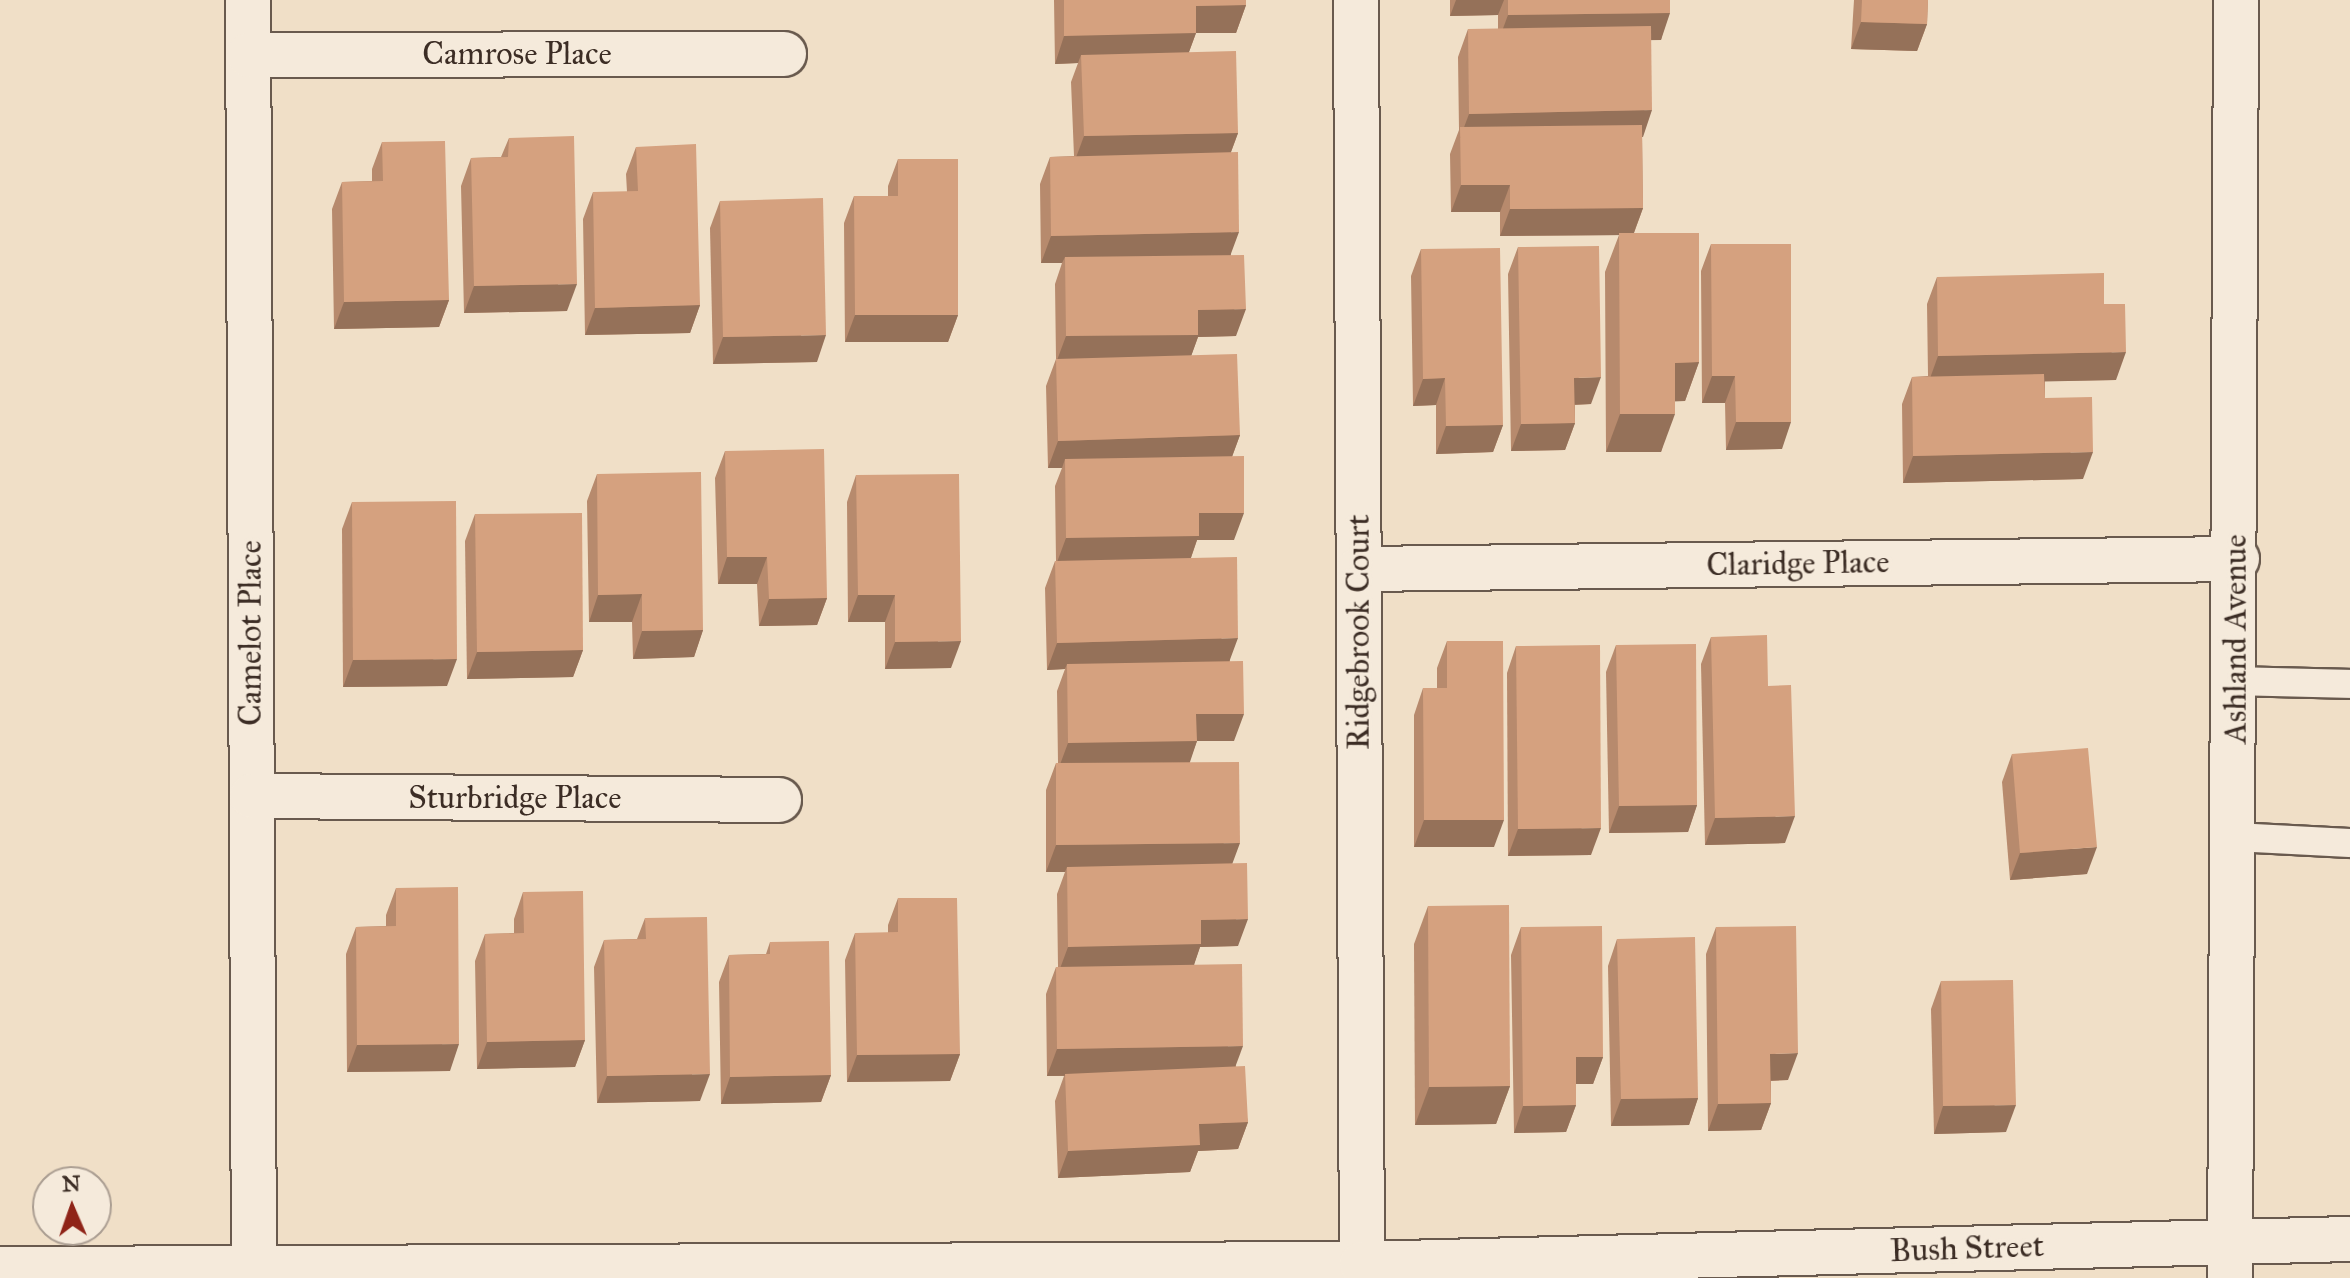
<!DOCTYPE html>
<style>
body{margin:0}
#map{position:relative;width:2350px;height:1278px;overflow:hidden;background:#f0dfc7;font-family:"IM FELL Great Primer",serif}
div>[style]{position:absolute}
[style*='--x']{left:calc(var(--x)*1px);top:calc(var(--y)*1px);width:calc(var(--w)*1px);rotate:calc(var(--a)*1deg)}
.roads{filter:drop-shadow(2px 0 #695a4e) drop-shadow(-2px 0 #695a4e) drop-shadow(0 2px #695a4e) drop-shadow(0 -2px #695a4e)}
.lane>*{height:28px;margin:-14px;padding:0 14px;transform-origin:14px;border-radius:14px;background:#f5eadb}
.street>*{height:44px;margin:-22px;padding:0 22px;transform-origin:22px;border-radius:22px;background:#f5eadb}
.wall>*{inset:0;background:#b78a6d}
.shaded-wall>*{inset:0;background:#957159}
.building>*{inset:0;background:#d5a17f}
span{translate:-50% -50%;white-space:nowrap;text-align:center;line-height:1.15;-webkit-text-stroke:7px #f5eadb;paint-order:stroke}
.street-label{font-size:32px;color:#3c2d25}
.north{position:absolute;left:32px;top:1166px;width:80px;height:80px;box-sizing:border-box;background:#f5eadb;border:2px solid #ab9e92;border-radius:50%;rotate:358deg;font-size:22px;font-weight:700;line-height:32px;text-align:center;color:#3c2d25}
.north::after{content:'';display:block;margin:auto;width:28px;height:36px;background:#8f2418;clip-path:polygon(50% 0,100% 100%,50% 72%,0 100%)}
</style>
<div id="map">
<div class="roads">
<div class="lane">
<div style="--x:2236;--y:681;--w:114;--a:1.5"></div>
<div style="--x:2234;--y:837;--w:116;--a:3"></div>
</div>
<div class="street">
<div style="--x:248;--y:0;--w:1265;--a:89.73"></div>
<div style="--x:1356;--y:0;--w:1264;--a:89.73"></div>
<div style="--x:249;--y:55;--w:535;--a:-0.11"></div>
<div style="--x:1359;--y:569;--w:878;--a:-0.65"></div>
<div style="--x:252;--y:796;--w:527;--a:0.43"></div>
<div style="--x:0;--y:1269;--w:1362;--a:-0.21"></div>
<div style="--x:1362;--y:1264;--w:988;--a:-1.45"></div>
<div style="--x:2230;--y:1278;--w:1278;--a:-89.73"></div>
</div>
</div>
<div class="wall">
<div style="clip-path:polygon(1054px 0,1246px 0,1246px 5px,1236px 33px,1196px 33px,1189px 52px,1238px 133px,1231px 152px,1231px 255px,1236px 336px,1198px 337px,1191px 356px,1240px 435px,1232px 457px,1234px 540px,1197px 540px,1191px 558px,1230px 661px,1234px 741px,1197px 741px,1189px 762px,1232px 863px,1238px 946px,1200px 947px,1194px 964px,1236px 1066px,1248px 1122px,1238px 1149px,1198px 1151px,1190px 1172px,1058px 1178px,1055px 1101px,1064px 1076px,1047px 1076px,1046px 994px,1056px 967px,1058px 967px,1057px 894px,1065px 872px,1046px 872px,1046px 790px,1056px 763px,1058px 763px,1057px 691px,1065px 669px,1047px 670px,1045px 588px,1055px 561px,1056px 561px,1055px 486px,1062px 468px,1048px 468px,1046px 386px,1056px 359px,1055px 284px,1062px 263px,1041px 263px,1040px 184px,1050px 157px,1074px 156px,1071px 82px,1078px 63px,1055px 64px)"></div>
<div style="clip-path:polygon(1450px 0,1670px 0,1661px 40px,1651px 40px,1642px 137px,1643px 208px,1634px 233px,1699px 362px,1685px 401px,1675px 401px,1661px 452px,1606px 452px,1605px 272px,1619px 235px,1500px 236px,1500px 212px,1451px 212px,1450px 154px,1459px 130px,1458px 57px,1468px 29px,1498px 29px,1498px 15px,1450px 16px)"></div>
<div style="clip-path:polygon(1854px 0,1928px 0,1927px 24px,1917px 51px,1851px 49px)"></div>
<div style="clip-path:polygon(509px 138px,567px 311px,464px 313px,461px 186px,471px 158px,501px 157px)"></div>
<div style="clip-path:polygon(382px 142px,449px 300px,439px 327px,334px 329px,332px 209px,342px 182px,372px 181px,372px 169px)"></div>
<div style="clip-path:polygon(636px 147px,700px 305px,690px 333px,585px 335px,583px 219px,593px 192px,627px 192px,626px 174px)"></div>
<div style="clip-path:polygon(898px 159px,958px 315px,948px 342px,845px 342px,844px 223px,854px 196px,888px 196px,888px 186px)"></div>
<div style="clip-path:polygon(720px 201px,817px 362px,713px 364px,710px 228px)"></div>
<div style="clip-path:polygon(1711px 244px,1782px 449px,1726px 450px,1725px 403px,1702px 403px,1701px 271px)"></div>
<div style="clip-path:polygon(1518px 247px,1591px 404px,1575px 405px,1575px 423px,1565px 450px,1511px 451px,1508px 274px)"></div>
<div style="clip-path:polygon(1421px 249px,1503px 425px,1493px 452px,1436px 454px,1436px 405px,1413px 406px,1411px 276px)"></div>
<div style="clip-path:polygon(1937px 277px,2104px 304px,2116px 380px,2045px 381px,2045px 398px,2083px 479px,1903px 483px,1902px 404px,1912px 377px,1928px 376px,1927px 304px)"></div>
<div style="clip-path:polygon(725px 451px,827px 598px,817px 625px,759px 626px,757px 584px,718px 584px,715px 478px)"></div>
<div style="clip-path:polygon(597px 474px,703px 630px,694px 657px,633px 659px,632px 622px,589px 622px,587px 501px)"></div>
<div style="clip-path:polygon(856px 475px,951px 668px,885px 669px,885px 622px,848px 622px,847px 502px)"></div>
<div style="clip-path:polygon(352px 502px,447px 686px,343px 687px,342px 529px)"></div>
<div style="clip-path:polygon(475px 514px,583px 650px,573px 677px,467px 679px,465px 541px)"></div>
<div style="clip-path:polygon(1711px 637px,1785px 843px,1705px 845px,1701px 664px)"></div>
<div style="clip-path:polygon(1447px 641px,1494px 847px,1414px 847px,1414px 715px,1423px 688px,1437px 688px,1437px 668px)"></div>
<div style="clip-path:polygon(1616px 645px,1697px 805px,1688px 832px,1609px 833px,1606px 672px)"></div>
<div style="clip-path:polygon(1516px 646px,1591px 855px,1508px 856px,1507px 673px)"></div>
<div style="clip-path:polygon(2012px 754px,2087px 874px,2010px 880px,2002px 782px)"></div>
<div style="clip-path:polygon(396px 888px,450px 1071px,347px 1072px,346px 954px,356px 927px,386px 926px,386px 915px)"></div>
<div style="clip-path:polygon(523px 892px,585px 1040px,575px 1067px,477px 1069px,475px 961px,485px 934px,514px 933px,514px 919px)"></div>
<div style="clip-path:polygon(898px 898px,960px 1054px,950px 1081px,847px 1082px,845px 960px,855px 933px,888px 933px,888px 925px)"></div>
<div style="clip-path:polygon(1428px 906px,1510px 1086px,1496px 1124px,1415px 1125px,1414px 944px)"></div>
<div style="clip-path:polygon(645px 918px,700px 1101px,597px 1103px,594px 967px,604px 940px,637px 939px)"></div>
<div style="clip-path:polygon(1521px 927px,1603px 1057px,1593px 1084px,1576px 1084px,1576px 1105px,1566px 1132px,1514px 1133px,1511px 955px)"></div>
<div style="clip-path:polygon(1716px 927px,1788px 1080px,1771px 1081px,1771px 1103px,1761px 1130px,1708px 1131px,1706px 954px)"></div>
<div style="clip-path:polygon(1617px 939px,1698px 1098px,1689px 1125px,1611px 1126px,1608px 966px)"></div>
<div style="clip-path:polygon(770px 942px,831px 1075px,821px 1102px,721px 1104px,719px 982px,729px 955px,766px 954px)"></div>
<div style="clip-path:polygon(1941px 981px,2006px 1132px,1934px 1134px,1931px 1009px)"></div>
</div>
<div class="shaded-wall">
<div style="clip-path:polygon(1456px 0,1504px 0,1498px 15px,1450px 16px)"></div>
<div style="clip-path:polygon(1246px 5px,1236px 33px,1196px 33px,1186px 60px,1081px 55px,1078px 63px,1055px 64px,1064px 36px,1196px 6px)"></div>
<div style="clip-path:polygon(1670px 13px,1661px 40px,1498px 42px,1508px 15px)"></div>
<div style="clip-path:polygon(1861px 22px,1927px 24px,1917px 51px,1851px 49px)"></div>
<div style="clip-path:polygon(1652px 110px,1643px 137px,1460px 138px,1469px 114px)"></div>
<div style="clip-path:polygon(1238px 133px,1228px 160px,1074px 163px,1084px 136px)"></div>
<div style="clip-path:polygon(1461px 185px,1510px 185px,1500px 212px,1451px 212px)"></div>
<div style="clip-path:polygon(1643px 208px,1633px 235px,1500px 236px,1510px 209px)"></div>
<div style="clip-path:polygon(1239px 232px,1229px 259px,1065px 257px,1062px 263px,1041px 263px,1051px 236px)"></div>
<div style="clip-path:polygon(577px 284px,567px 311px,464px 313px,474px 286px)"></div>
<div style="clip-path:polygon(449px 300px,439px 327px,334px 329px,344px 302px)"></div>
<div style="clip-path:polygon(700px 305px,690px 333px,585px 335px,595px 308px)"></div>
<div style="clip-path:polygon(1246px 309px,1236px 336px,1198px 337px,1189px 362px,1056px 363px,1066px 336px,1198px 310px)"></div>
<div style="clip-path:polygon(855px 315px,958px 315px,948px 342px,845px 342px)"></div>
<div style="clip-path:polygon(826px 335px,817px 362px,713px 364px,723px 337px)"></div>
<div style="clip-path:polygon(2126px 352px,2116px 380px,1928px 384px,1938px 356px)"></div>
<div style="clip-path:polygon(1699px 362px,1685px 401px,1661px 402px,1675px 363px)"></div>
<div style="clip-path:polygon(1712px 376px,1735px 376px,1725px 403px,1702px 403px)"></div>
<div style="clip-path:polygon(1601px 377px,1591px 404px,1564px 405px,1574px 378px)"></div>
<div style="clip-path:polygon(1445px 378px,1436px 405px,1413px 406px,1423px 379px)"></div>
<div style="clip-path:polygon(1620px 414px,1675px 414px,1661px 452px,1606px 452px)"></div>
<div style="clip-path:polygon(1736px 422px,1791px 422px,1782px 449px,1726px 450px)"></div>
<div style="clip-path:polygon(1575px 423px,1565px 450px,1511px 451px,1521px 424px)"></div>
<div style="clip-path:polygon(1503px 425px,1493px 452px,1436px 454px,1446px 426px)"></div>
<div style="clip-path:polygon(1240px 435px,1230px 462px,1065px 459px,1062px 468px,1048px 468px,1058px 441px)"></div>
<div style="clip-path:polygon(2093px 452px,2083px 479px,1903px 483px,1913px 456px)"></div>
<div style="clip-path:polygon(1199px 513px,1244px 513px,1234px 540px,1197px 540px,1189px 563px,1056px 565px,1066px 538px)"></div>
<div style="clip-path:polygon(727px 557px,767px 557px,757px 584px,718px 584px)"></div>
<div style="clip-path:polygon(642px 594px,632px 622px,589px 622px,598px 595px)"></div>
<div style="clip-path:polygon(858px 595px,895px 595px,885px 622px,848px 622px)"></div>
<div style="clip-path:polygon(827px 598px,817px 625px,759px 626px,769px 599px)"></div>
<div style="clip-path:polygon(703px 630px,694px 657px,633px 659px,642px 631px)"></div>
<div style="clip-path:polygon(1238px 638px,1228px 665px,1067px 664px,1065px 669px,1047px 670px,1057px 643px)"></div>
<div style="clip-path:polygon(961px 641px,951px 668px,885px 669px,895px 642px)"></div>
<div style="clip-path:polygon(583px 650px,573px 677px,467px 679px,477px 652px)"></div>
<div style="clip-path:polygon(457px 659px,447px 686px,343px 687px,353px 660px)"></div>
<div style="clip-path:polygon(1196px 714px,1244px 714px,1234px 741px,1197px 741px,1188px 768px,1058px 770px,1068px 743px)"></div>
<div style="clip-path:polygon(1697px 805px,1688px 832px,1609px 833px,1619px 806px)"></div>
<div style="clip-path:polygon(1795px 816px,1785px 843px,1705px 845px,1715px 818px)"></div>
<div style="clip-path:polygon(1424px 820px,1504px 820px,1494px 847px,1414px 847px)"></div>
<div style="clip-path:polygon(1601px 828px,1591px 855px,1508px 856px,1518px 829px)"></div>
<div style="clip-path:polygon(1240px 843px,1230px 870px,1067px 867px,1065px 872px,1046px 872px,1056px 845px)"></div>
<div style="clip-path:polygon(2097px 847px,2087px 874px,2010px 880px,2020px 853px)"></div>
<div style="clip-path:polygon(1248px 919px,1238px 946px,1200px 947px,1192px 971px,1058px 974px,1068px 947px,1201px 920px)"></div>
<div style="clip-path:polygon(585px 1040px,575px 1067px,477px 1069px,487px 1042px)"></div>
<div style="clip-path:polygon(459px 1044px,450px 1071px,347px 1072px,357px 1045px)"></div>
<div style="clip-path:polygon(1243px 1046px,1233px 1073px,1047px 1076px,1057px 1049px)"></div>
<div style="clip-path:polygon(1798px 1053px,1788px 1080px,1760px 1081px,1770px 1054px)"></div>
<div style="clip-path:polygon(960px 1054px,950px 1081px,847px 1082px,857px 1055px)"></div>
<div style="clip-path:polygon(1576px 1057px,1603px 1057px,1593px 1084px,1566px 1084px)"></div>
<div style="clip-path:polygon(710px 1074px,700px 1101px,597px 1103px,607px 1076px)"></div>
<div style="clip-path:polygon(831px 1075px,821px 1102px,721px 1104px,730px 1077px)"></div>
<div style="clip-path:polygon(1510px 1086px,1496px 1124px,1415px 1125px,1429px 1087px)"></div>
<div style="clip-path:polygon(1698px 1098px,1689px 1125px,1611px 1126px,1621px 1099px)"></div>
<div style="clip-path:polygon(1771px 1103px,1761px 1130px,1708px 1131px,1718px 1104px)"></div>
<div style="clip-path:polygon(1576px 1105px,1566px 1132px,1514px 1133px,1523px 1106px)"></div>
<div style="clip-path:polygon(2016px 1105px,2006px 1132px,1934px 1134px,1943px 1106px)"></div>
<div style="clip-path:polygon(1248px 1122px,1238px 1149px,1198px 1151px,1190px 1172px,1058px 1178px,1068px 1151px,1199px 1124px)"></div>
</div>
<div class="building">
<div style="clip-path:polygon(1064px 0,1246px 0,1246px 5px,1196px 6px,1196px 33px,1064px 36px)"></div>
<div style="clip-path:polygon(1508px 0,1670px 0,1670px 13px,1508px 15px)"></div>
<div style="clip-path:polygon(1862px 0,1928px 0,1927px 24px,1861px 22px)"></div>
<div style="clip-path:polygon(1651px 26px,1652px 110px,1469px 114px,1468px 29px)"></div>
<div style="clip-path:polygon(1236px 51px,1238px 133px,1084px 136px,1081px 55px)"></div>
<div style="clip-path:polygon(1642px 125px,1643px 208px,1510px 209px,1510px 185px,1461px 185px,1460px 127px)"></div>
<div style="clip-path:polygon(574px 136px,577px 284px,474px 286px,471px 158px,508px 157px,509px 138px)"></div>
<div style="clip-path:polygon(445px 141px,449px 300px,344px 302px,342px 182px,383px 181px,382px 142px)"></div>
<div style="clip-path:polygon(696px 144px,700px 305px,595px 308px,593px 192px,638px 191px,636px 147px)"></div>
<div style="clip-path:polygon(1238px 152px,1239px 232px,1051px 236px,1050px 157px)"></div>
<div style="clip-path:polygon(898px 159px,958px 159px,958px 315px,855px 315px,854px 196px,898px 196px)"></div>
<div style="clip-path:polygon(823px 198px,826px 335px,723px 337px,720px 201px)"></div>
<div style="clip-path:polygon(1619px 233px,1699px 233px,1699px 362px,1675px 363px,1675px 414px,1620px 414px)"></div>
<div style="clip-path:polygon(1711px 244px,1791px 244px,1791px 422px,1736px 422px,1735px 376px,1712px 376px)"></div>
<div style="clip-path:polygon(1599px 246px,1601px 377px,1574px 378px,1575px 423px,1521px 424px,1518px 247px)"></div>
<div style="clip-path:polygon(1500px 248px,1503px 425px,1446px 426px,1445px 378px,1423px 379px,1421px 249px)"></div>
<div style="clip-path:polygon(1244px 255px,1246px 309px,1198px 310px,1198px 335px,1066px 336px,1065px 257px)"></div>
<div style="clip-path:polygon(2104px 273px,2104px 304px,2125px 304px,2126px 352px,1938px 356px,1937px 277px)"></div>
<div style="clip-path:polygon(1237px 354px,1240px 435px,1058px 441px,1056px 359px)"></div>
<div style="clip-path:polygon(2044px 374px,2045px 398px,2092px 397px,2093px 452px,1913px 456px,1912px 377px)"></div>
<div style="clip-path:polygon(824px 449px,827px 598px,769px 599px,767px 557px,727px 557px,725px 451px)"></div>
<div style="clip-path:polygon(1244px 456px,1244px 513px,1199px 513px,1199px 536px,1066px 538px,1065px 459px)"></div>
<div style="clip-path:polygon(701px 472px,703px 630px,642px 631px,642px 594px,598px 595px,597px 474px)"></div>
<div style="clip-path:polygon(959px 474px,961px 641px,895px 642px,895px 595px,858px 595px,856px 475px)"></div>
<div style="clip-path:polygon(456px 501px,457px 659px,353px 660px,352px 502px)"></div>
<div style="clip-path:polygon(582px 513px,583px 650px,477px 652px,475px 514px)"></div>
<div style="clip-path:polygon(1237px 557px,1238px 638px,1057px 643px,1055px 561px)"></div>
<div style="clip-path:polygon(1767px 635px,1768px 686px,1791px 685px,1795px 816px,1715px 818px,1711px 637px)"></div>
<div style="clip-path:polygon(1447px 641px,1503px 641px,1504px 820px,1424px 820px,1423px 688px,1447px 688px)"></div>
<div style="clip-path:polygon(1696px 644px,1697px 805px,1619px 806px,1616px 645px)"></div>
<div style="clip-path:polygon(1600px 645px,1601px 828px,1518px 829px,1516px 646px)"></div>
<div style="clip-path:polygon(1243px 661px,1244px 714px,1196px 714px,1197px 741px,1068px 743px,1067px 664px)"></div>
<div style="clip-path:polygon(2088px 748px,2097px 847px,2020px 853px,2012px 754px)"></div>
<div style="clip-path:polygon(1239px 762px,1240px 843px,1056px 845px,1056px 763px)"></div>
<div style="clip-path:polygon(1247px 863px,1248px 919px,1201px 920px,1201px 944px,1068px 947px,1067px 867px)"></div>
<div style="clip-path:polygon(458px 887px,459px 1044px,357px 1045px,356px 927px,396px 926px,396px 888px)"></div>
<div style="clip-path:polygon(583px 891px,585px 1040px,487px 1042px,485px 934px,524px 933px,523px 892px)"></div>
<div style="clip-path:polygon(898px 898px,957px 898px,960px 1054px,857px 1055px,855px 933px,898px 932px)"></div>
<div style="clip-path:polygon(1509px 905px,1510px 1086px,1429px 1087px,1428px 906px)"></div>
<div style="clip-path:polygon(707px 917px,710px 1074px,607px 1076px,604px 940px,646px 939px,645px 918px)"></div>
<div style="clip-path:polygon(1602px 926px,1603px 1057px,1576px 1057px,1576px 1105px,1523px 1106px,1521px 927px)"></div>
<div style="clip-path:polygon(1796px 926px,1798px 1053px,1770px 1054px,1771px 1103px,1718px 1104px,1716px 927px)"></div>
<div style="clip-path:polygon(1695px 937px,1698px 1098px,1621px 1099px,1617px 939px)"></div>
<div style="clip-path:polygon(829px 941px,831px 1075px,730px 1077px,729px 955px,770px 954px,770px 942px)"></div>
<div style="clip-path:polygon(1242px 964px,1243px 1046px,1057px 1049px,1056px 967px)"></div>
<div style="clip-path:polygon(2013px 980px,2016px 1105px,1943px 1106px,1941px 981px)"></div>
<div style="clip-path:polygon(1245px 1066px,1248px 1122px,1199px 1124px,1200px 1145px,1068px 1151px,1065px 1074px)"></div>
</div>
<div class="street-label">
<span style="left:517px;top:54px">Camrose Place</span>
<span style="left:1798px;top:564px;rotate:-1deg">Claridge Place</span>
<span style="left:1359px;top:632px;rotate:-90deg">Ridgebrook Court</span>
<span style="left:251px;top:633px;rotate:-90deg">Camelot Place</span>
<span style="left:2236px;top:639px;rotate:-90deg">Ashland Avenue</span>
<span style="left:515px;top:798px">Sturbridge Place</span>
<span style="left:1967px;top:1249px;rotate:-2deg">Bush Street</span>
</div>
<div class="north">N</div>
</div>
